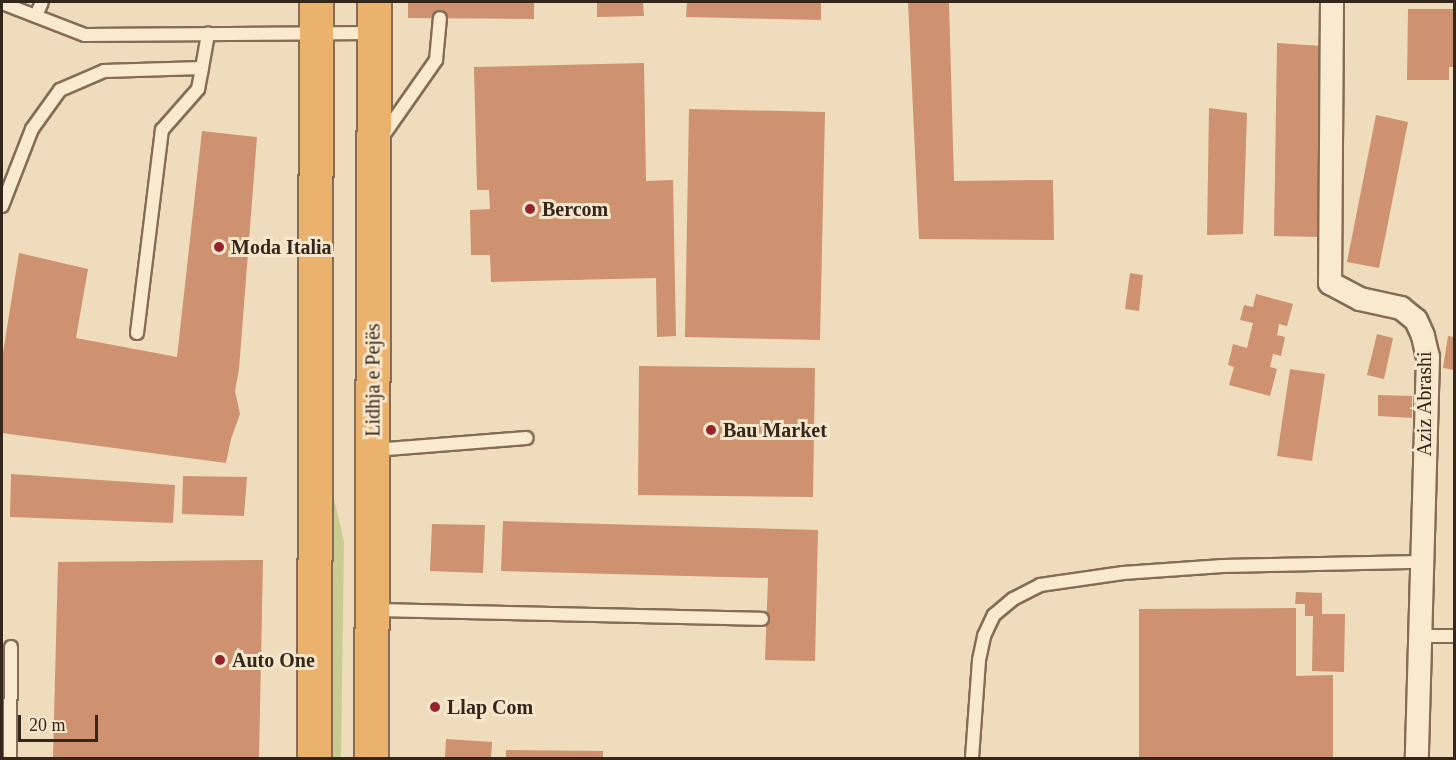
<!DOCTYPE html>
<meta charset="utf-8">
<style>
body{margin:0}
#map{position:relative;width:1456px;height:760px;overflow:hidden;background:#eedcbc;font-family:"Times New Roman",serif}
div>[style]{position:absolute}
[style*='--x']{left:calc(var(--x)*1px);top:calc(var(--y)*1px);width:calc(var(--w)*1px);rotate:calc(var(--a)*1deg)}
.green>*{inset:0;background:#c9cc90}
.building>*{inset:0;background:#ce9271}
.roads{filter:drop-shadow(2px 0 #866c55) drop-shadow(-2px 0 #866c55) drop-shadow(0 2px #866c55) drop-shadow(0 -2px #866c55)}
.service>*{height:12px;margin:-6px;padding:0 6px;transform-origin:6px;border-radius:6px;background:#f9eacf}
.minor>*{height:22px;margin:-11px;padding:0 11px;transform-origin:11px;border-radius:11px;background:#f9eacf}
.trunk>*{height:33px;margin:-16.5px;padding:0 16.5px;transform-origin:16.5px;border-radius:16.5px;background:#ebb26d}
.dots>*{width:16px;height:16px;translate:-50% -50%;box-sizing:border-box;border:3px solid #f6e7cc;border-radius:50%}
span{translate:-50% -50%;white-space:nowrap;text-align:center;line-height:1.15;-webkit-text-stroke:6px #f6e7cc;paint-order:stroke}
.poi-label{font-size:20px;color:#35261b;font-weight:700}
.left{translate:0 -50%;text-align:left}
.street-label{font-size:20px;color:#35261b}
.frame{position:absolute;inset:0;border:3px solid #35261b;pointer-events:none}
.scale{position:absolute;left:18px;top:715px;width:80px;height:27px;box-sizing:border-box;border:3px solid #35261b;border-top:0;padding-left:8px;font-size:18px;line-height:21px;white-space:nowrap;color:#35261b;-webkit-text-stroke:4px #f6e7cc;paint-order:stroke}
</style>
<div id="map">
<div class="green">
<div style="clip-path:polygon(325px 129px,333px 129px,333px 494px,344px 542px,341px 758px,327px 758px)"></div>
</div>
<div class="building">
<div style="clip-path:polygon(408px 2px,534px 2px,534px 19px,408px 18px)"></div>
<div style="clip-path:polygon(597px 2px,643px 2px,644px 16px,597px 17px)"></div>
<div style="clip-path:polygon(687px 2px,821px 2px,821px 20px,686px 17px)"></div>
<div style="clip-path:polygon(908px 2px,949px 2px,954px 181px,1053px 180px,1054px 240px,919px 239px)"></div>
<div style="clip-path:polygon(1408px 9px,1454px 9px,1454px 67px,1449px 67px,1449px 80px,1407px 80px)"></div>
<div style="clip-path:polygon(1277px 43px,1322px 46px,1320px 237px,1274px 236px)"></div>
<div style="clip-path:polygon(644px 63px,646px 181px,673px 180px,676px 336px,657px 337px,656px 278px,491px 282px,490px 255px,471px 255px,470px 210px,490px 209px,489px 190px,477px 190px,474px 67px)"></div>
<div style="clip-path:polygon(1209px 108px,1247px 113px,1243px 234px,1207px 235px)"></div>
<div style="clip-path:polygon(689px 109px,825px 112px,820px 340px,685px 337px)"></div>
<div style="clip-path:polygon(1376px 115px,1408px 122px,1379px 268px,1347px 262px)"></div>
<div style="clip-path:polygon(202px 131px,257px 137px,239px 369px,235px 391px,240px 414px,231px 439px,226px 463px,2px 433px,2px 359px,19px 253px,88px 269px,76px 338px,177px 357px)"></div>
<div style="clip-path:polygon(1130px 273px,1143px 275px,1139px 311px,1125px 309px)"></div>
<div style="clip-path:polygon(1256px 294px,1293px 304px,1287px 326px,1279px 324px,1277px 335px,1285px 337px,1281px 356px,1273px 354px,1270px 367px,1277px 369px,1270px 396px,1229px 385px,1234px 367px,1228px 365px,1233px 344px,1247px 348px,1253px 323px,1240px 320px,1244px 305px,1253px 307px)"></div>
<div style="clip-path:polygon(1377px 334px,1393px 338px,1384px 379px,1367px 375px)"></div>
<div style="clip-path:polygon(1448px 336px,1454px 337px,1454px 370px,1443px 368px)"></div>
<div style="clip-path:polygon(639px 366px,815px 368px,813px 497px,638px 495px)"></div>
<div style="clip-path:polygon(1290px 369px,1325px 374px,1312px 461px,1277px 456px)"></div>
<div style="clip-path:polygon(1378px 395px,1412px 396px,1412px 418px,1378px 416px)"></div>
<div style="clip-path:polygon(11px 474px,175px 485px,173px 523px,10px 517px)"></div>
<div style="clip-path:polygon(183px 476px,247px 477px,244px 516px,182px 514px)"></div>
<div style="clip-path:polygon(503px 521px,818px 530px,815px 661px,765px 660px,768px 578px,501px 571px)"></div>
<div style="clip-path:polygon(432px 524px,485px 525px,483px 573px,430px 571px)"></div>
<div style="clip-path:polygon(263px 560px,259px 758px,53px 758px,58px 562px)"></div>
<div style="clip-path:polygon(1296px 592px,1322px 593px,1322px 614px,1345px 614px,1344px 672px,1312px 671px,1313px 616px,1305px 616px,1305px 604px,1295px 604px)"></div>
<div style="clip-path:polygon(1296px 608px,1296px 676px,1333px 675px,1333px 758px,1139px 758px,1139px 609px)"></div>
<div style="clip-path:polygon(446px 739px,492px 742px,491px 758px,445px 758px)"></div>
<div style="clip-path:polygon(506px 750px,603px 751px,603px 758px,506px 758px)"></div>
</div>
<div class="roads">
<div class="service">
<div style="--x:2;--y:3;--w:89;--a:21.1"></div>
<div style="--x:85;--y:35;--w:287;--a:-0.4"></div>
<div style="--x:36;--y:16;--w:15;--a:-67"></div>
<div style="--x:380;--y:140;--w:98;--a:-55"></div>
<div style="--x:436;--y:60;--w:42;--a:-84.6"></div>
<div style="--x:2;--y:206;--w:83;--a:-68.7"></div>
<div style="--x:32;--y:129;--w:48;--a:-54.3"></div>
<div style="--x:60;--y:90;--w:48;--a:-23.4"></div>
<div style="--x:104;--y:71;--w:98;--a:-1.8"></div>
<div style="--x:202;--y:68;--w:35;--a:-80"></div>
<div style="--x:137;--y:333;--w:205;--a:-83"></div>
<div style="--x:162;--y:130;--w:55;--a:-48.7"></div>
<div style="--x:198;--y:89;--w:21;--a:-79"></div>
<div style="--x:374;--y:450;--w:153;--a:-4.5"></div>
<div style="--x:373;--y:610;--w:389;--a:1.3"></div>
<div style="--x:1422;--y:636;--w:32;--a:0"></div>
<div style="--x:10;--y:758;--w:111;--a:-89.5"></div>
<div style="--x:972;--y:758;--w:98;--a:-85.9"></div>
<div style="--x:979;--y:660;--w:25;--a:-78"></div>
<div style="--x:984;--y:636;--w:23;--a:-65"></div>
<div style="--x:994;--y:615;--w:25;--a:-40"></div>
<div style="--x:1013;--y:599;--w:30;--a:-27"></div>
<div style="--x:1040;--y:585;--w:84;--a:-8.2"></div>
<div style="--x:1123;--y:573;--w:100;--a:-4"></div>
<div style="--x:1223;--y:566;--w:197;--a:-1.2"></div>
</div>
<div class="minor">
<div style="--x:1332;--y:2;--w:281;--a:90.4"></div>
<div style="--x:1330;--y:283;--w:34;--a:28"></div>
<div style="--x:1360;--y:299;--w:42;--a:12.4"></div>
<div style="--x:1401;--y:308;--w:19;--a:39"></div>
<div style="--x:1416;--y:320;--w:17;--a:66"></div>
<div style="--x:1423;--y:336;--w:22;--a:77"></div>
<div style="--x:1428;--y:357;--w:401;--a:91.6"></div>
</div>
<div class="trunk">
<div style="--x:314;--y:758;--w:756;--a:-89.85"></div>
<div style="--x:371;--y:758;--w:756;--a:-89.77"></div>
</div>
</div>
<div class="dots">
<div style="left:530px;top:209px;background:#97242c"></div>
<div style="left:219px;top:247px;background:#97242c"></div>
<div style="left:711px;top:430px;background:#97242c"></div>
<div style="left:220px;top:660px;background:#97242c"></div>
<div style="left:435px;top:707px;background:#97242c"></div>
</div>
<div class="poi-label">
<span class="left" style="left:542px;top:209px">Bercom</span>
<span class="left" style="left:231px;top:247px">Moda Italia</span>
<span class="left" style="left:723px;top:430px">Bau Market</span>
<span class="left" style="left:232px;top:660px">Auto One</span>
<span class="left" style="left:447px;top:707px">Llap Com</span>
</div>
<div class="street-label">
<span style="left:373px;top:380px;rotate:-90deg">Lidhja e Pejës</span>
<span style="left:1424px;top:404px;rotate:-90deg">Aziz Abrashi</span>
</div>
<div class="frame"></div>
<div class="scale">20 m</div>
</div>
